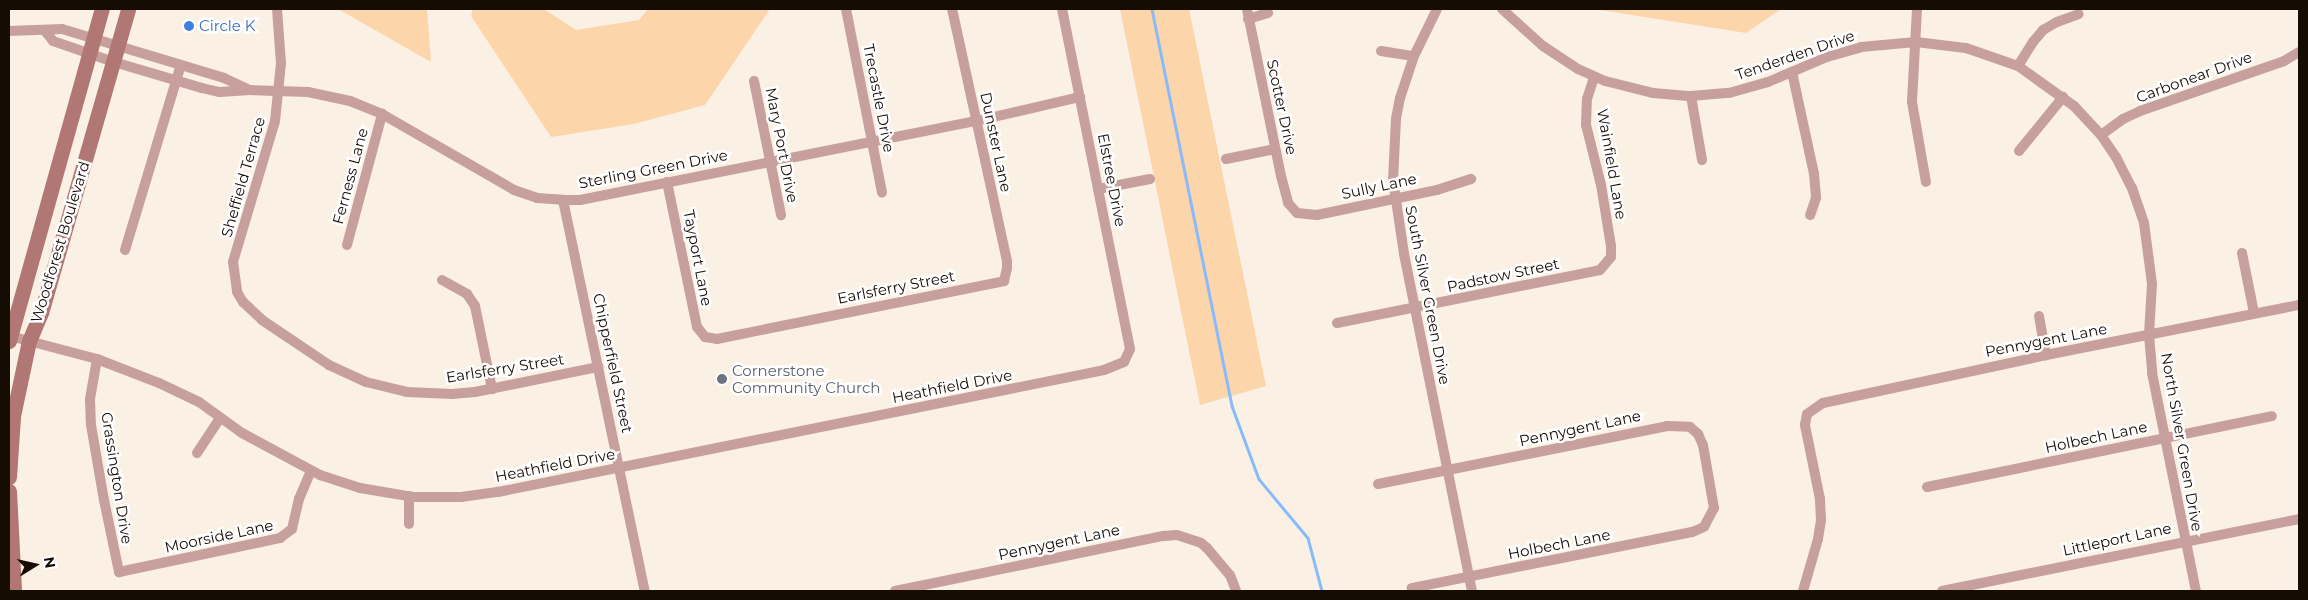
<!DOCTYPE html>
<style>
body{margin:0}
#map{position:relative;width:2308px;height:600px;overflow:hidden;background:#fbf0e4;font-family:Montserrat,sans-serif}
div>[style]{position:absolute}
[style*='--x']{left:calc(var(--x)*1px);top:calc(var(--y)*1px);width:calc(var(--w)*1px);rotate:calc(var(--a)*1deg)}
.green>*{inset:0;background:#fdd5aa}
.stream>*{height:2.5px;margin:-1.25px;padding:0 1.25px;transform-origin:1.25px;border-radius:1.25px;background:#89baf9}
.minor>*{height:10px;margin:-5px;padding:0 5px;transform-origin:5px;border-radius:5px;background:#c7a09d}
.secondary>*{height:15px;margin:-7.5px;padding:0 7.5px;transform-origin:7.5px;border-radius:7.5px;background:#b07774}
.dots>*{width:14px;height:14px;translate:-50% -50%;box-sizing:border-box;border:2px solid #fff;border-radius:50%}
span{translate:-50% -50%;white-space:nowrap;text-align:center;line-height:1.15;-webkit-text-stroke:5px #fff;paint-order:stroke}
.shop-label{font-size:15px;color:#366cbe}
.left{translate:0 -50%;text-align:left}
.street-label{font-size:15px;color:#150c04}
.worship-label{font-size:15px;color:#5b616d}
.frame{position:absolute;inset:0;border:10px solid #150c04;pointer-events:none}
.north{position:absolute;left:10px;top:540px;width:50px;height:50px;-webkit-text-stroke:4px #fff;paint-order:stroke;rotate:80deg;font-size:14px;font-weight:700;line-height:20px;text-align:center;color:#150c04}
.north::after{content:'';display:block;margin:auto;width:18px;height:22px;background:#150c04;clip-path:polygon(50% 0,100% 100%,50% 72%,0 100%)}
</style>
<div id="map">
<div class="green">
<div style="clip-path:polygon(338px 9px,427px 9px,431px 62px)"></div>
<div style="clip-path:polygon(473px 9px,544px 9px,576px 30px,639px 20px,648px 9px,770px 9px,705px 105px,634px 124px,551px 137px,471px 16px)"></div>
<div style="clip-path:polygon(1120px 9px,1189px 9px,1266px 386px,1200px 405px)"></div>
<div style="clip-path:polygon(1594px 9px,1781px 9px,1746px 33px)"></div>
</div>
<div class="stream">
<div style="--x:1152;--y:9;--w:405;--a:78.6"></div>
<div style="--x:1232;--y:406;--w:78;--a:69.7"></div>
<div style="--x:1259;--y:479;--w:77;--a:50.3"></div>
<div style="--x:1308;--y:538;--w:55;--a:75.2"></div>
</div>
<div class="minor">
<div style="--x:277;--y:9;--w:54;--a:85.8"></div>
<div style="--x:281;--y:63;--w:58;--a:95.9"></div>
<div style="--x:275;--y:121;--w:147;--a:106.6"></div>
<div style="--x:233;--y:262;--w:30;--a:82"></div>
<div style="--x:237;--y:292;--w:12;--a:59"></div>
<div style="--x:243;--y:302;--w:26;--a:43"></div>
<div style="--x:262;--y:320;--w:81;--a:33.9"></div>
<div style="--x:329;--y:365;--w:41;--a:24.7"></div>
<div style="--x:366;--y:382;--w:42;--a:13.7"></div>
<div style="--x:407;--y:392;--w:45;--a:2.5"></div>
<div style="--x:452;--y:394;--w:23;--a:-5"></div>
<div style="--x:475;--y:392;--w:126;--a:-11.5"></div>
<div style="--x:846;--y:9;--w:187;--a:78.9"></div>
<div style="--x:1247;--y:9;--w:170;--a:78.5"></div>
<div style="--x:1281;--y:176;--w:28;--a:75"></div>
<div style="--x:1288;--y:203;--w:13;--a:48"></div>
<div style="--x:1297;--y:213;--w:20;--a:6"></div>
<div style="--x:1317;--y:215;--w:123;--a:-11.8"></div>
<div style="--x:1437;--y:190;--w:36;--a:-18"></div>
<div style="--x:1437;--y:9;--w:52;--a:116.1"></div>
<div style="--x:1414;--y:56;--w:44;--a:108.4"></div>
<div style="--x:1400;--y:98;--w:21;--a:101"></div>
<div style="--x:1396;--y:119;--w:61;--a:92.8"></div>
<div style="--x:1393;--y:180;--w:75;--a:81.5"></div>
<div style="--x:1404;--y:254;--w:344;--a:78.6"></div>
<div style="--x:1502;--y:9;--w:55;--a:42.1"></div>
<div style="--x:1543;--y:46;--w:42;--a:33.3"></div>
<div style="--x:1578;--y:69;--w:30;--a:24"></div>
<div style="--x:1605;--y:81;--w:49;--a:14"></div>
<div style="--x:1653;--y:93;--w:38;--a:5"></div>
<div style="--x:1691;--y:96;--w:38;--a:-5"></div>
<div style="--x:1729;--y:93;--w:41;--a:-15.8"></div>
<div style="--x:1768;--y:82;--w:64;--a:-23"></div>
<div style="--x:1827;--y:57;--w:35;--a:-16"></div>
<div style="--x:1861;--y:47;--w:55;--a:-5.2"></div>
<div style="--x:1916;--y:42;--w:50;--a:6.8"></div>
<div style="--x:1966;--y:48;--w:55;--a:19.1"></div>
<div style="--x:2018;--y:66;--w:69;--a:35.5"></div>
<div style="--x:2074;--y:106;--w:40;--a:47"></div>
<div style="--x:2101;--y:135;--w:27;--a:56"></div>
<div style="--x:2116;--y:157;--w:35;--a:63"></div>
<div style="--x:2132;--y:188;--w:37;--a:71"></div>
<div style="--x:2144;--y:223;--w:62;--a:82.5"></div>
<div style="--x:2152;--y:284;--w:51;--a:93.4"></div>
<div style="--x:2149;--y:335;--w:38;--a:85"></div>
<div style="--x:2152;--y:373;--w:222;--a:78.6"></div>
<div style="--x:1917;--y:9;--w:93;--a:93.1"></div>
<div style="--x:1912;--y:102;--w:81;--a:80.1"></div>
<div style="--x:1248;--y:19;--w:21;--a:-17"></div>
<div style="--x:9;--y:31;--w:53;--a:-2.2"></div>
<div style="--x:62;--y:29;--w:169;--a:16.8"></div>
<div style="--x:224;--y:78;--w:26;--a:25"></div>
<div style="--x:45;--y:31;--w:13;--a:51"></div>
<div style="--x:53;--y:41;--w:65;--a:19"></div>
<div style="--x:114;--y:62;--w:92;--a:16.5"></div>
<div style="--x:202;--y:88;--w:18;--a:13"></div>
<div style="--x:220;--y:92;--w:30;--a:-4"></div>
<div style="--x:250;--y:90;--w:58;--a:2"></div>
<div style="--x:308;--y:92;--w:43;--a:12.1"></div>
<div style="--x:350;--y:101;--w:35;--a:22"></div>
<div style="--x:382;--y:114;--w:152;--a:29.9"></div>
<div style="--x:514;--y:190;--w:24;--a:19"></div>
<div style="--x:537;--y:198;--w:26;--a:4"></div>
<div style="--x:563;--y:200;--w:17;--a:0"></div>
<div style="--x:580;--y:200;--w:404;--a:-11.3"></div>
<div style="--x:976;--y:121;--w:107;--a:-13"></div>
<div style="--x:1381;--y:51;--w:33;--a:9"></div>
<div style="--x:2018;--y:66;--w:28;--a:-58"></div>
<div style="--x:2033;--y:42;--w:16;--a:-50"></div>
<div style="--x:2043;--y:30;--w:16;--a:-30"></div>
<div style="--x:2057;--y:22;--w:23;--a:-20"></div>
<div style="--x:1792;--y:72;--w:104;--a:77.8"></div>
<div style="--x:1814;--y:174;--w:24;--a:85"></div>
<div style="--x:1816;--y:198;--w:18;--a:109"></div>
<div style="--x:754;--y:81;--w:137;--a:78.6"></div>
<div style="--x:1691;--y:96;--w:65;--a:80.2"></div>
<div style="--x:2101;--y:135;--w:27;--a:-36"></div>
<div style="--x:2123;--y:119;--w:19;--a:-25"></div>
<div style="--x:2140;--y:111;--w:152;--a:-19.1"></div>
<div style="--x:2284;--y:61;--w:17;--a:-31"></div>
<div style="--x:2019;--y:151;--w:70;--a:-50.8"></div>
<div style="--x:1226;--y:159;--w:50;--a:-11.5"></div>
<div style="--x:667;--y:182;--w:148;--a:78.3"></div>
<div style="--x:697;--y:327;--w:13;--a:51"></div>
<div style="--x:705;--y:337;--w:12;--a:9"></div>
<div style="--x:717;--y:339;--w:293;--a:-11.4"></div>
<div style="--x:1004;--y:281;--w:13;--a:-77"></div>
<div style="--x:1007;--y:268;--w:7;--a:-90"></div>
<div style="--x:1007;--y:261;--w:258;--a:-102.3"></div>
<div style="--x:1098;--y:189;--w:53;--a:-10.9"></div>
<div style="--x:563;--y:200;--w:400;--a:78.2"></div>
<div style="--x:347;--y:245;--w:136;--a:-75"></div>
<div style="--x:125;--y:250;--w:193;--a:-73.2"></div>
<div style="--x:2242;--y:253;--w:61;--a:78.7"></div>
<div style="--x:442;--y:280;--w:29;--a:29"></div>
<div style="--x:467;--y:294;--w:14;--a:56"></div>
<div style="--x:475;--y:306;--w:85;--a:78.4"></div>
<div style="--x:2039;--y:316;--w:40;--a:80"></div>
<div style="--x:1337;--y:323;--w:268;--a:-11.4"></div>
<div style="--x:1600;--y:270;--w:17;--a:-50"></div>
<div style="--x:1611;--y:257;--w:11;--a:-90"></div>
<div style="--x:1611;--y:246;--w:62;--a:-99.3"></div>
<div style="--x:1601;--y:185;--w:62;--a:-104"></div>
<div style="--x:1586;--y:125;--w:26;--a:-88"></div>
<div style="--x:1587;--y:99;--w:23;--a:-72"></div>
<div style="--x:10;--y:336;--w:90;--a:14.8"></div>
<div style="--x:97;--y:359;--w:66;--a:21.2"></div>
<div style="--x:159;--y:383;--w:44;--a:25.4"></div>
<div style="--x:199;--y:402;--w:53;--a:35.8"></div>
<div style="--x:242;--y:433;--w:89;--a:28.3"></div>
<div style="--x:320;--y:475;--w:42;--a:18"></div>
<div style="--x:360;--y:488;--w:55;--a:9.5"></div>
<div style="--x:414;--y:497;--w:47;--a:0"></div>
<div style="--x:461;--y:497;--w:37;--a:-8"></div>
<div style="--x:498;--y:492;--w:618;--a:-11.38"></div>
<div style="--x:1104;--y:370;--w:22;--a:-22"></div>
<div style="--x:1124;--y:362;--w:14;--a:-65"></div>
<div style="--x:1130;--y:349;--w:347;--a:-101.3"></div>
<div style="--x:97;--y:359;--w:41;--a:99.9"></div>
<div style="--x:90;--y:399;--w:26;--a:88"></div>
<div style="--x:91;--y:425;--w:76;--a:80.2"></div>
<div style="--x:104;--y:500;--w:74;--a:78.2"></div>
<div style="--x:119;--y:572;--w:165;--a:-11.9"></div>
<div style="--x:280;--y:538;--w:15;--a:-37"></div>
<div style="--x:292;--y:529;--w:31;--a:-77"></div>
<div style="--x:299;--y:499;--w:30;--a:-67"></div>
<div style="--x:197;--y:453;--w:42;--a:-56.7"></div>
<div style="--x:1378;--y:484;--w:295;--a:-11.3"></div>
<div style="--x:1667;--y:426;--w:23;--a:2"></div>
<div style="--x:1690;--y:427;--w:11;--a:41"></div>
<div style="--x:1698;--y:434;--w:12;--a:66"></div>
<div style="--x:1703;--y:445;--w:64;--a:80.1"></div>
<div style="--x:1714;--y:508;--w:21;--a:118"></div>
<div style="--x:1704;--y:527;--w:13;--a:157"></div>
<div style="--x:1692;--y:532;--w:286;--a:168.7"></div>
<div style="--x:1927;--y:487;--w:352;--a:-11.6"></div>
<div style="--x:409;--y:496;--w:28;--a:90"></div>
<div style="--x:895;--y:591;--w:275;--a:-11.6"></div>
<div style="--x:1164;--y:536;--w:13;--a:-4"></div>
<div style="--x:1177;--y:535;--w:25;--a:18"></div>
<div style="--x:1201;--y:543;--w:8;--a:40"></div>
<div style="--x:1207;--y:548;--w:35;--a:50"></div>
<div style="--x:1230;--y:575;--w:17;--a:69"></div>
<div style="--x:1803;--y:591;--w:54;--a:-73.9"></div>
<div style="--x:1818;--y:539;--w:19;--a:-81"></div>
<div style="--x:1821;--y:520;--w:21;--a:-93"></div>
<div style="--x:1820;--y:499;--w:76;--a:-101.5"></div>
<div style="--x:1805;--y:425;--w:11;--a:-80"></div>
<div style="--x:1807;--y:414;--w:19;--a:-35"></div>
<div style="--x:1823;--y:403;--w:228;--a:-12.1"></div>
<div style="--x:2046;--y:355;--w:258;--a:-11.2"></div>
<div style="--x:1942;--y:591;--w:364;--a:-11.4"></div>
</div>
<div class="secondary">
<div style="--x:9;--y:341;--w:345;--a:-74.4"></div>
<div style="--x:9;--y:477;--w:61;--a:-86.2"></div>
<div style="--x:13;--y:416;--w:77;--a:-78"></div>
<div style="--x:29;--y:341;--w:30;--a:-67"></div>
<div style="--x:41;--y:313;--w:316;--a:-74"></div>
<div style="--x:9;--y:491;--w:100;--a:87.1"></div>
</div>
<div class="dots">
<div style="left:189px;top:26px;background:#3f7fe0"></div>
<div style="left:722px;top:379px;background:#6b7280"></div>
</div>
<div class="shop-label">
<span class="left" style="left:199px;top:26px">Circle K</span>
</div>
<div class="street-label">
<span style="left:1795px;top:55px;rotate:-19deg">Tenderden Drive</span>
<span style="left:2194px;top:77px;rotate:-20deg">Carbonear Drive</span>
<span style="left:879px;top:98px;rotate:79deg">Trecastle Drive</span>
<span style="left:1282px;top:107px;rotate:78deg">Scotter Drive</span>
<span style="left:996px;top:142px;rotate:78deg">Dunster Lane</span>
<span style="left:782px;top:145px;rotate:79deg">Mary Port Drive</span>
<span style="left:1612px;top:164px;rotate:80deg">Wainfield Lane</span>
<span style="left:653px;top:169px;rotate:-11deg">Sterling Green Drive</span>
<span style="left:350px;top:176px;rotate:-75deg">Ferness Lane</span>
<span style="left:243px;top:177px;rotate:-74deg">Sheffield Terrace</span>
<span style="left:1112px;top:180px;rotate:79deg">Elstree Drive</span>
<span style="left:1379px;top:186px;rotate:-12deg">Sully Lane</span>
<span style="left:60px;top:242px;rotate:-73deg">Woodforest Boulevard</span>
<span style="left:698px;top:258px;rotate:79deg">Tayport Lane</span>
<span style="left:1503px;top:275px;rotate:-12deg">Padstow Street</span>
<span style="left:896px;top:287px;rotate:-11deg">Earlsferry Street</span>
<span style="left:1428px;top:295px;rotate:79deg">South Silver Green Drive</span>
<span style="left:2046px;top:340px;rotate:-11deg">Pennygent Lane</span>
<span style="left:613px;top:363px;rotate:78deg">Chipperfield Street</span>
<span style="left:505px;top:368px;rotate:-9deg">Earlsferry Street</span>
<span style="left:952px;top:386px;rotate:-11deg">Heathfield Drive</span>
<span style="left:1580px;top:428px;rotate:-12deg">Pennygent Lane</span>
<span style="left:2096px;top:437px;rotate:-12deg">Holbech Lane</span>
<span style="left:2182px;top:442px;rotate:80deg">North Silver Green Drive</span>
<span style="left:555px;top:465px;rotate:-11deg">Heathfield Drive</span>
<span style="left:117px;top:478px;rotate:81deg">Grassington Drive</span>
<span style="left:219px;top:536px;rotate:-12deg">Moorside Lane</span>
<span style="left:2117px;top:539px;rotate:-12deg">Littleport Lane</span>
<span style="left:1059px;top:542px;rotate:-12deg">Pennygent Lane</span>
<span style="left:1559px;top:544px;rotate:-11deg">Holbech Lane</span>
</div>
<div class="worship-label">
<span class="left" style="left:732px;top:379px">Cornerstone<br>Community Church</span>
</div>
<div class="frame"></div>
<div class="north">N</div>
</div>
